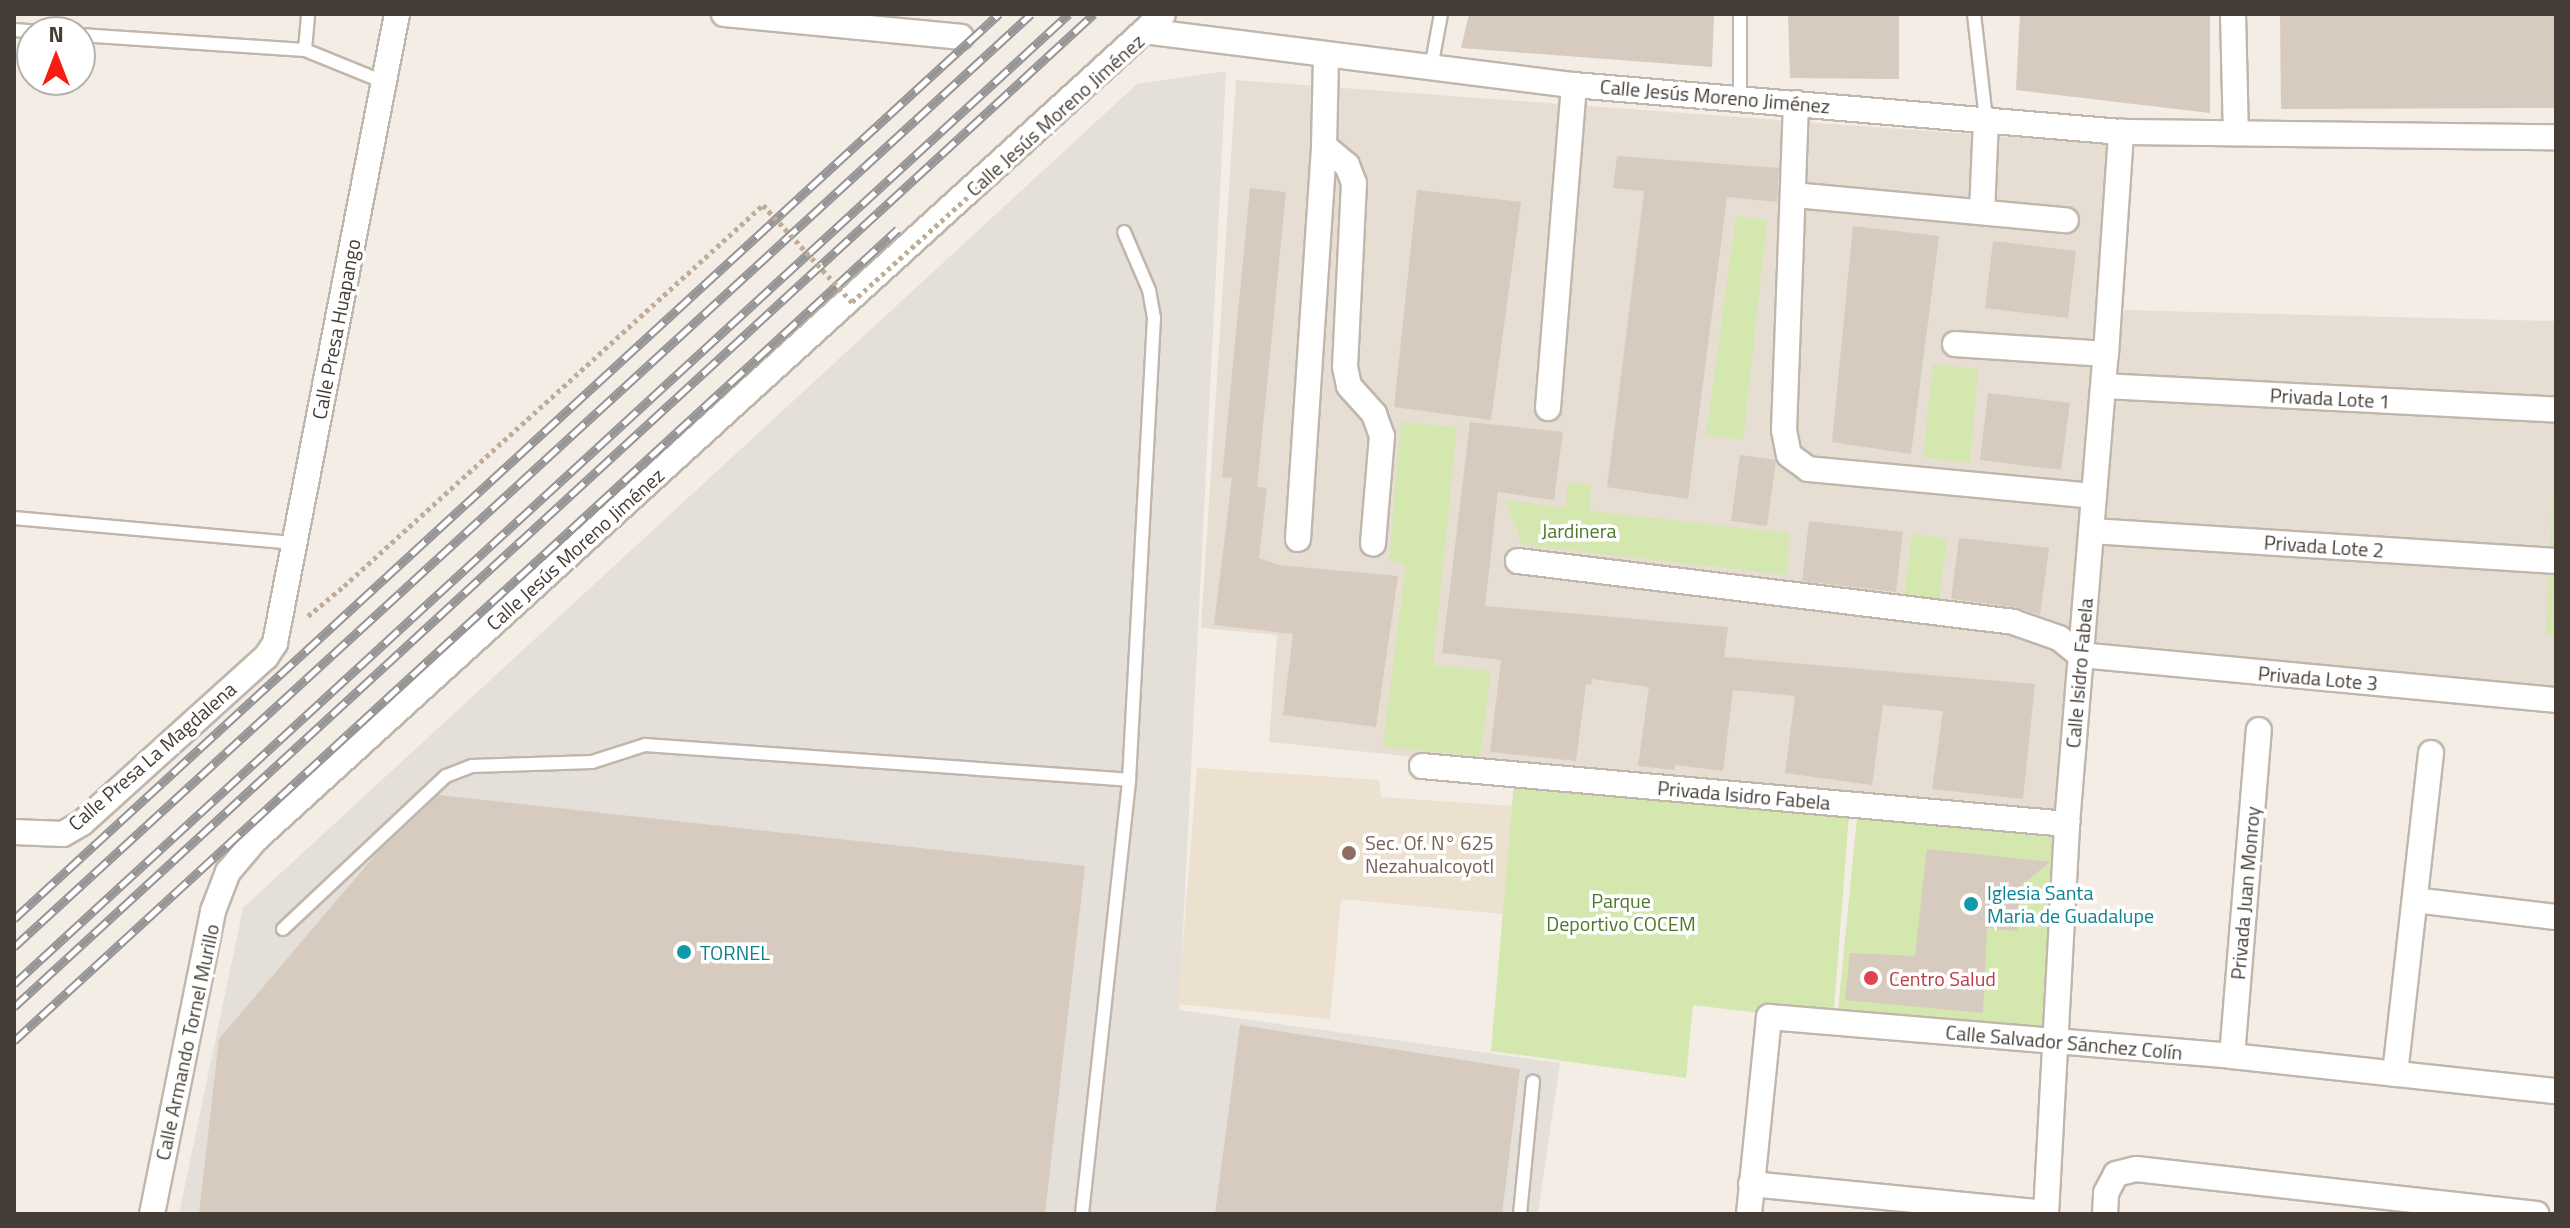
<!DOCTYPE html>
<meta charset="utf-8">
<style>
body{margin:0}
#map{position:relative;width:2570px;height:1228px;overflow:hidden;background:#f3ede5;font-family:"Titillium Web",sans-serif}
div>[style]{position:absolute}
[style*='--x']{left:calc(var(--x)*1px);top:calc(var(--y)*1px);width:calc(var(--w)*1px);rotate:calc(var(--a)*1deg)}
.residential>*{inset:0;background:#e7ded3}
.industrial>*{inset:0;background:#e5dfda}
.education>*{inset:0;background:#ece0cf}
.green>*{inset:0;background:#d4e7ae}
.building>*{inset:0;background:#d7cabe}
.path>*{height:5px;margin-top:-2.5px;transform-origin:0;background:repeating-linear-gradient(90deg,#c0ad99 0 4px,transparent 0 8px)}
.roads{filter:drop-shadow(2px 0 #c1b6ab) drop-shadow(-2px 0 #c1b6ab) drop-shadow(0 2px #c1b6ab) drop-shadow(0 -2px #c1b6ab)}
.service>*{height:12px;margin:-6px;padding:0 6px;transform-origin:6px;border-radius:6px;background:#fff}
.minor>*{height:24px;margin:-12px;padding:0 12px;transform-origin:12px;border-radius:12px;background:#fff}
.rail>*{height:9px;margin-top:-4.5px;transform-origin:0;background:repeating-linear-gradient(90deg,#fff 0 18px,#959595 0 36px);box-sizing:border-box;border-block:2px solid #959595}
.path-bridge>*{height:5px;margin-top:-2.5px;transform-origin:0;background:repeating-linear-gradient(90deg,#c0ad99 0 4px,transparent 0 8px)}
.dots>*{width:22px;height:22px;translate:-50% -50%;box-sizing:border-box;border:4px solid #fff;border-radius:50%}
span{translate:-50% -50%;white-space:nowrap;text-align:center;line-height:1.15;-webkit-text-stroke:7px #fff;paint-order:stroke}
.street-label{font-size:20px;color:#453d35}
.park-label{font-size:20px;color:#507728}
.education-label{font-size:20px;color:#785e54}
.left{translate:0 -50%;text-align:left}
.culture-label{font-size:20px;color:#0d838f}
.health-label{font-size:20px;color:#be3a42}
.frame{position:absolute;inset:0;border:16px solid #453d35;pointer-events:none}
.north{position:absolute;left:16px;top:16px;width:80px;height:80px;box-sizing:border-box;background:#fff;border:2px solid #b5b1ae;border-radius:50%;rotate:0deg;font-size:22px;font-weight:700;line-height:32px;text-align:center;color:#453d35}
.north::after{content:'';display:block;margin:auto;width:28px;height:36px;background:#fa1b15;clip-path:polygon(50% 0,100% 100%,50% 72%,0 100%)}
</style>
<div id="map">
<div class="residential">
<div style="clip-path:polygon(1236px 80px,2131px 146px,2074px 825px,1269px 742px,1277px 635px,1201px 628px)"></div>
<div style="clip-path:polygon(2123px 310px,2556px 321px,2556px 702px,2095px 654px)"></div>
</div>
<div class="industrial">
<div style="clip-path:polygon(1226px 71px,1179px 1010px,1560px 1063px,1538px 1214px,179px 1214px,243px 908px,1137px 84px)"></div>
</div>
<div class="education">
<div style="clip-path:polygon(1197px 768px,1379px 780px,1381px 797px,1512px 806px,1503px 914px,1341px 899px,1330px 1019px,1178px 1004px)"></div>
</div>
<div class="green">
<div style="clip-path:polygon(1736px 216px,1767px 220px,1743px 440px,1706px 435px)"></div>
<div style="clip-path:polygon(1933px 364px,1978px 369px,1970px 463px,1923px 457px)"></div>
<div style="clip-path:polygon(1401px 422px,1457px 427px,1433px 665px,1491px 671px,1480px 756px,1383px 747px,1406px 564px,1389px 560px)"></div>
<div style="clip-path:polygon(2556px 431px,2556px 635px,2546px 634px)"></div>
<div style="clip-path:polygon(1567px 483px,1591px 484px,1590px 511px,1789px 533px,1787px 575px,1523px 545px,1505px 500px,1566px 508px)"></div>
<div style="clip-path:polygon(1912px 534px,1947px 539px,1939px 601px,1904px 596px)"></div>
<div style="clip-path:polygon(1514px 782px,1849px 815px,1833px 1022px,1693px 1005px,1686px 1078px,1491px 1051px)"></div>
<div style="clip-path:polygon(1857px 818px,2073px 839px,2059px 1049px,1837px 1021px)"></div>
</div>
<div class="building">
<div style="clip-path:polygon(1469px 14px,1714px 14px,1712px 67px,1461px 48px)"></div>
<div style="clip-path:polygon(1788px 14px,1899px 14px,1899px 79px,1790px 78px)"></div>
<div style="clip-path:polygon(2020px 14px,2210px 14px,2210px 113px,2016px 90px)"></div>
<div style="clip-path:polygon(2280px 14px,2556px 14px,2556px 108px,2281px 109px)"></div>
<div style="clip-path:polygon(1617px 156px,1779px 168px,1777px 202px,1727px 197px,1688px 499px,1607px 487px,1644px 191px,1613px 188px)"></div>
<div style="clip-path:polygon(1250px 188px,1286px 192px,1257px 487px,1267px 488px,1259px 558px,1278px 565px,1398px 576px,1376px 727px,1283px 715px,1293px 634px,1214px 625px,1232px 478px,1222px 477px)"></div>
<div style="clip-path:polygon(1417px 190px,1521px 202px,1491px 420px,1394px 407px)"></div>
<div style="clip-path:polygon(1853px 226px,1939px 236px,1911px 454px,1832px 442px)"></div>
<div style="clip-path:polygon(1993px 241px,2076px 251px,2068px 318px,1985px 308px)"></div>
<div style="clip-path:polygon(1988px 393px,2070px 403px,2061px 470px,1980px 460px)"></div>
<div style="clip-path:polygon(1470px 422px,1563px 432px,1554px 500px,1498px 492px,1485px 606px,1728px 627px,1724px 657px,2035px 684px,2023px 799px,1932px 789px,1943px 711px,1883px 705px,1872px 785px,1785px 773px,1795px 696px,1733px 690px,1723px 771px,1675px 765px,1674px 770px,1638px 766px,1649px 687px,1592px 679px,1591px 685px,1586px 684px,1576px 761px,1490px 752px,1501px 660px,1442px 653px)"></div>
<div style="clip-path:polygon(1740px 455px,1776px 460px,1767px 526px,1731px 521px)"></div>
<div style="clip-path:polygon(1809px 521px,1903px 532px,1896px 592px,1802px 581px)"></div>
<div style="clip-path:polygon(1959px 538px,2049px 548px,2040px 615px,2015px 607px,1951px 599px)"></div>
<div style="clip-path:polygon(439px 795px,1085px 866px,1045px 1214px,199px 1214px,219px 1039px,376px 854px)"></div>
<div style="clip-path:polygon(1927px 849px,2050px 862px,2020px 886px,2017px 931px,1987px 928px,1983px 1013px,1845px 1000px,1850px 953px,1915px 956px)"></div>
<div style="clip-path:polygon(1240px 1025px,1520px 1069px,1502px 1214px,1215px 1214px)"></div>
</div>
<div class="path">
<div style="--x:308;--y:616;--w:47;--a:-39.8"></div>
</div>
<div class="roads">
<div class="service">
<div style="--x:1740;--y:14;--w:84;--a:90"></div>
<div style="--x:1974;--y:14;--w:106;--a:83.5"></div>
<div style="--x:14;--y:30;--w:28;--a:4"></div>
<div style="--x:80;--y:35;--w:225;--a:3.8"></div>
<div style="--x:305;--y:50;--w:36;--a:-85"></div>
<div style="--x:305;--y:50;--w:85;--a:22.1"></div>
<div style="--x:1431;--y:68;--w:55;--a:-79.5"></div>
<div style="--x:14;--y:518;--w:282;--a:5.1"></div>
<div style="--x:283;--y:929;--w:224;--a:-43.2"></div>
<div style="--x:446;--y:776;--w:28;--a:-21"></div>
<div style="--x:472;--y:766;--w:120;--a:-1.9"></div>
<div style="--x:592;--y:762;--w:56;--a:-17.8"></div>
<div style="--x:645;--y:745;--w:485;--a:4.1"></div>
<div style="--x:1082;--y:1214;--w:437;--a:-83.8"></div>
<div style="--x:1129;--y:780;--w:463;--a:-86.9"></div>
<div style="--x:1154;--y:318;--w:28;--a:-100"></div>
<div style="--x:1149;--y:290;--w:63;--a:-113.3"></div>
<div style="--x:1520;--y:1214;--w:133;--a:-84.4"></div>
</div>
<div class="minor">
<div style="--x:724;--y:14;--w:238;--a:5.5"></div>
<div style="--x:2233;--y:14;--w:119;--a:88.6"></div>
<div style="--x:1144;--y:31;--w:433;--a:7.2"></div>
<div style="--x:1574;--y:85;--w:549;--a:4.91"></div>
<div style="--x:2121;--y:132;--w:435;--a:0.7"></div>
<div style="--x:1796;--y:103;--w:327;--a:92.1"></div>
<div style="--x:1784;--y:430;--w:25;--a:79"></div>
<div style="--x:1789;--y:455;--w:24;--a:36"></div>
<div style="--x:1808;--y:469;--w:287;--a:5.4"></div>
<div style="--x:1324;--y:146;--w:30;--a:40"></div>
<div style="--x:1347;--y:165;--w:19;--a:69"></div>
<div style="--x:1354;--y:183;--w:184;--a:92.8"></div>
<div style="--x:1345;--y:367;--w:19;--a:78"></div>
<div style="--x:1349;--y:386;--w:38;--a:48"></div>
<div style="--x:1374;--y:414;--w:23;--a:70"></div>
<div style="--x:1382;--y:436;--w:108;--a:94.8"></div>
<div style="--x:1794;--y:195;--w:273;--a:5.3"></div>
<div style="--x:1982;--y:212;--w:93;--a:-87.5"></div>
<div style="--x:1955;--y:344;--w:151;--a:3.8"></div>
<div style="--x:2104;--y:386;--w:453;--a:3"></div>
<div style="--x:1548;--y:408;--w:324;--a:-85.4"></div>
<div style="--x:2092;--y:531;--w:465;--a:3.7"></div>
<div style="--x:1298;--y:539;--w:394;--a:-86.2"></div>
<div style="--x:1324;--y:146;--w:91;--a:-88.7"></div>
<div style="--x:1518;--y:561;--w:499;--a:7"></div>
<div style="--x:2013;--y:622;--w:49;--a:19.2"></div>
<div style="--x:2059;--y:638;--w:27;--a:39"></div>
<div style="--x:2080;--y:655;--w:478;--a:5.4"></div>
<div style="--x:1422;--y:766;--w:648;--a:5.14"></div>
<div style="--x:14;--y:832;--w:49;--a:2.3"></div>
<div style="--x:63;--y:834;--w:22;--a:-30"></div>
<div style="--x:82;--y:823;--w:248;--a:-42.1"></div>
<div style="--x:266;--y:657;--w:17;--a:-57"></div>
<div style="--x:275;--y:643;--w:641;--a:-79.02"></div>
<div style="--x:2415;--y:900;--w:142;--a:6.9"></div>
<div style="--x:2232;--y:1056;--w:327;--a:-85.3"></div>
<div style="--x:2395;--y:1074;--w:323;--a:-83.6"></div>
<div style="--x:1751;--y:1184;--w:296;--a:5.6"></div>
<div style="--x:152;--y:1214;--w:309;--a:-78.6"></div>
<div style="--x:213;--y:911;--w:42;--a:-69"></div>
<div style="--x:228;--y:872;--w:42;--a:-49.8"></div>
<div style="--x:255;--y:840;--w:1227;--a:-42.29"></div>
<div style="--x:1749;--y:1214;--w:198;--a:-84.2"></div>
<div style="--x:1769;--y:1017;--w:465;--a:4.8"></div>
<div style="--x:2232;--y:1056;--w:326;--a:6.2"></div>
<div style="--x:2046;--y:1214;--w:391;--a:-86.9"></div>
<div style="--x:2067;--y:824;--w:472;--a:-85.3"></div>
<div style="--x:2106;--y:354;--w:223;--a:-86.1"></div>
<div style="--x:2105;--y:1214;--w:21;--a:-87"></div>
<div style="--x:2106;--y:1193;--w:21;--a:-62"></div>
<div style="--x:2116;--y:1174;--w:21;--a:-14"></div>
<div style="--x:2136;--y:1169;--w:403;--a:6.4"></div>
</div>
</div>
<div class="rail">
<div style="--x:14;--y:919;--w:1338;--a:-42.58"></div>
<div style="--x:14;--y:947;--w:1380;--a:-42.53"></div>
<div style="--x:14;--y:984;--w:1433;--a:-42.6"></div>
<div style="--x:14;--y:1007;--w:1467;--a:-42.6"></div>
<div style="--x:14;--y:1041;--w:1200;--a:-42.57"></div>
</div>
<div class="path-bridge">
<div style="--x:344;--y:586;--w:566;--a:-42.28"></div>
<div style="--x:763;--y:205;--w:132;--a:47.5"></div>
<div style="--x:852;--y:302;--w:286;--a:-42.2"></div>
</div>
<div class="dots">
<div style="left:1349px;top:853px;background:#8d6e63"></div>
<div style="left:1971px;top:904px;background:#0f9aa8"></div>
<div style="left:684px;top:952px;background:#0f9aa8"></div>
<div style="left:1871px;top:978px;background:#e0444e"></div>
</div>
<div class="street-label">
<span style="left:1715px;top:96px;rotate:5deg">Calle Jesús Moreno Jiménez</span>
<span style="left:1055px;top:115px;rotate:-42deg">Calle Jesús Moreno Jiménez</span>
<span style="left:336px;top:329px;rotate:-79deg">Calle Presa Huapango</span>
<span style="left:2330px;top:398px;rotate:3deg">Privada Lote 1</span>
<span style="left:2324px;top:546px;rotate:4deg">Privada Lote 2</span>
<span style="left:575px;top:549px;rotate:-42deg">Calle Jesús Moreno Jiménez</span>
<span style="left:2079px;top:673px;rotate:-85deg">Calle Isidro Fabela</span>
<span style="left:2318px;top:678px;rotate:5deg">Privada Lote 3</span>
<span style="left:152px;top:756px;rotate:-41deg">Calle Presa La Magdalena</span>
<span style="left:1744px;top:795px;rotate:5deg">Privada Isidro Fabela</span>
<span style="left:2245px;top:893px;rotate:-85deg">Privada Juan Monroy</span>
<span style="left:187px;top:1042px;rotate:-78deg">Calle Armando Tornel Murillo</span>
<span style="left:2064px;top:1042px;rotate:5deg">Calle Salvador Sánchez Colín</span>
</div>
<div class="park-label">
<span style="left:1579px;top:530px">Jardinera</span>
<span style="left:1621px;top:912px">Parque<br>Deportivo COCEM</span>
</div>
<div class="education-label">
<span class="left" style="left:1365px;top:854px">Sec. Of. N° 625<br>Nezahualcoyotl</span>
</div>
<div class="culture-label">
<span class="left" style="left:1987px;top:904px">Iglesia Santa<br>Maria de Guadalupe</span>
<span class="left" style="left:700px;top:952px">TORNEL</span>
</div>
<div class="health-label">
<span class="left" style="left:1889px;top:978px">Centro Salud</span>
</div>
<div class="frame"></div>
<div class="north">N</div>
</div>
